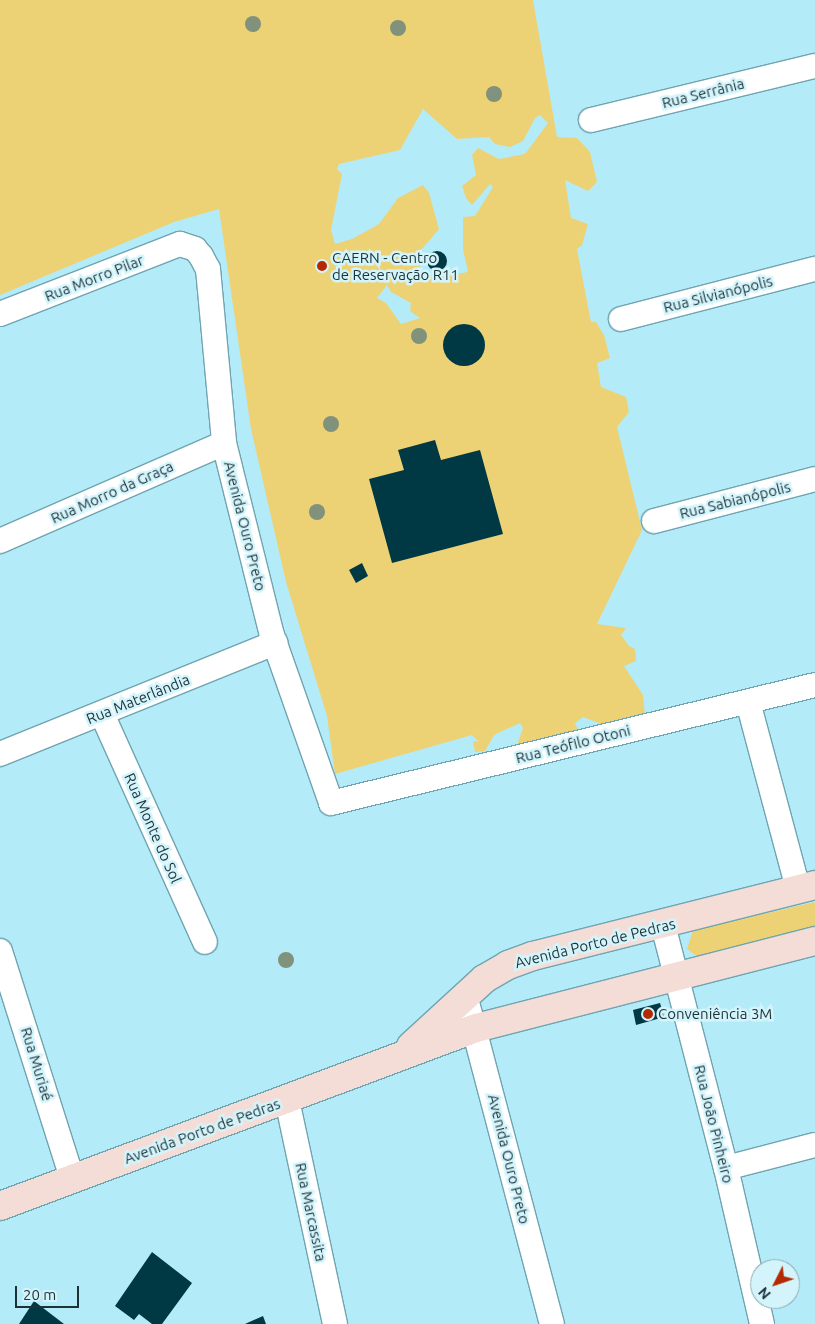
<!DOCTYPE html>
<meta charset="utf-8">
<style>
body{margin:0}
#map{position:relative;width:815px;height:1324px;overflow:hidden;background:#b4ebf8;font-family:Ubuntu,sans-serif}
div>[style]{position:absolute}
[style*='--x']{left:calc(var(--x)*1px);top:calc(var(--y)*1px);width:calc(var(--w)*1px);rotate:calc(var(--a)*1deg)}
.green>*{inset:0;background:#ecd274}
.building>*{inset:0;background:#003843}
.round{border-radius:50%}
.roads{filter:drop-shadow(1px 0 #6fa4b1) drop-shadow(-1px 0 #6fa4b1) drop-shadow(0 1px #6fa4b1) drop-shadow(0 -1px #6fa4b1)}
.street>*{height:24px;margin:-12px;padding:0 12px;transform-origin:12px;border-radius:12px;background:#fff}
.secondary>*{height:28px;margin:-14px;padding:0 14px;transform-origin:14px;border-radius:14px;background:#f5ddd7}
.trees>*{width:16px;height:16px;margin:-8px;border-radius:50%;background:#80917c}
.dots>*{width:14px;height:14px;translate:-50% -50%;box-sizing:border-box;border:2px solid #d4f4fc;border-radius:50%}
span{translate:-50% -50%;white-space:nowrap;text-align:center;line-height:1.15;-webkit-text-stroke:5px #d4f4fc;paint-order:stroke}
.street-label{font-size:15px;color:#1c3237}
.poi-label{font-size:15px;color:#1c3237}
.left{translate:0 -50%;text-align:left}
.north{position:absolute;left:750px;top:1259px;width:50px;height:50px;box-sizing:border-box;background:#d4f4fc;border:1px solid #8aa6ad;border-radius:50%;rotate:229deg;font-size:14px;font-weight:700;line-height:20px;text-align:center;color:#1c3237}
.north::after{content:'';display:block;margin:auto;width:18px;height:22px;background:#b42901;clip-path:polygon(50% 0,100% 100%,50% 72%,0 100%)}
.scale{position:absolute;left:15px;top:1286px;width:64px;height:22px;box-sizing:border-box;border:2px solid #1c3237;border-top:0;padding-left:6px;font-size:15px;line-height:18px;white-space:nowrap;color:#1c3237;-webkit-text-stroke:4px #d4f4fc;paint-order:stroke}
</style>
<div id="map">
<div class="green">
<div style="clip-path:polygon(evenodd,0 0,533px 0,557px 137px,577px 138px,590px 152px,597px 182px,588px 191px,565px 180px,571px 218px,588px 224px,582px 245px,577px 249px,591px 322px,596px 322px,604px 335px,610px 358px,597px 363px,601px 387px,626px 397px,629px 412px,617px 427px,642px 530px,597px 624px,626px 628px,621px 635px,629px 646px,635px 649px,636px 661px,624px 666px,643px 695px,645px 716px,607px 726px,583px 717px,575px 723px,579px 732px,517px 745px,523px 728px,520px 723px,494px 735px,485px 751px,475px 752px,473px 741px,479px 742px,472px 735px,335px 774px,327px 716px,286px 582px,251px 429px,219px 209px,174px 222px,0 295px,0 0,423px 109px,457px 139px,489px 137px,495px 144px,510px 147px,523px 141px,535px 118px,540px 115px,548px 123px,525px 154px,499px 159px,478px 148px,472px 155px,476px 175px,462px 186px,466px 198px,472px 205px,490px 184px,493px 187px,475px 216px,463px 217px,463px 250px,468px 271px,464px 273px,427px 275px,420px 269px,421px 250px,439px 229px,429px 193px,423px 185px,398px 198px,379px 224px,352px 239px,335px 244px,331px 230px,342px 174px,337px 169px,339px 164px,400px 150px,423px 109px,0 0,387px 285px,391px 292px,411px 303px,410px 311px,420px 318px,401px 324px,386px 303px,377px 298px,387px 285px)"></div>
<div style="clip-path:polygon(815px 902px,815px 931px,698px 957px,687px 949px,693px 930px)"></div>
</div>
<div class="building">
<div class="round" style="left:427px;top:251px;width:20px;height:20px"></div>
<div class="round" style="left:443px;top:324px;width:42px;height:42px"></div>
<div style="clip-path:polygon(435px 440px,441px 460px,480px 450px,503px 534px,392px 563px,369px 479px,404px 470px,398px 450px)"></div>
<div style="clip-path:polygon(362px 563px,368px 576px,356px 583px,349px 570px)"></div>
<div style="clip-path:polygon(660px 1003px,664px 1017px,636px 1025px,633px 1010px)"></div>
<div style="clip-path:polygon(152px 1252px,192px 1283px,162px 1324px,152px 1324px,139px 1314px,134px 1320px,115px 1306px)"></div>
<div style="clip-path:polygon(34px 1301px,64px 1324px,19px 1324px)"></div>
<div style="clip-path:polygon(263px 1316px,266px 1324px,245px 1324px)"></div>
</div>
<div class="roads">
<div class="street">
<div style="--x:591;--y:120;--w:230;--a:-13.6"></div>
<div style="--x:0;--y:314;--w:193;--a:-21.3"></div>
<div style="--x:180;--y:244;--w:16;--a:18"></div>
<div style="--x:195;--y:249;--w:9;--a:49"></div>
<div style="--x:201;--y:256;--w:15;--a:62"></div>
<div style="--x:208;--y:269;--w:175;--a:84.7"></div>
<div style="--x:224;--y:443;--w:198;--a:76"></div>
<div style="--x:272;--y:635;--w:178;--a:70.6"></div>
<div style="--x:331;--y:803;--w:498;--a:-13.7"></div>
<div style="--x:621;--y:319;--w:200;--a:-14.5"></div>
<div style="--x:654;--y:521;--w:166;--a:-14.6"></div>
<div style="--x:0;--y:541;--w:244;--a:-23.6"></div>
<div style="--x:748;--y:702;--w:194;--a:75"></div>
<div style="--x:102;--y:714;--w:250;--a:65.7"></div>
<div style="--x:0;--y:754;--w:297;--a:-22"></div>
<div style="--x:663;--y:925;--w:251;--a:75.5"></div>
<div style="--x:726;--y:1168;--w:160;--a:77"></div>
<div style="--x:0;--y:951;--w:238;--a:72.4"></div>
<div style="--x:465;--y:995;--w:340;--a:75.2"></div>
<div style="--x:287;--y:1100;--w:229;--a:77.9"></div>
<div style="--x:726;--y:1168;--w:92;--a:-14.5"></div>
</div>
<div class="secondary">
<div style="--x:411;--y:1046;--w:99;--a:-42.5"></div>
<div style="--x:484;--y:979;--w:28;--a:-30"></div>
<div style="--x:508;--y:965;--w:27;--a:-20"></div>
<div style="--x:533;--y:956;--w:291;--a:-14.1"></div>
<div style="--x:0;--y:1206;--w:508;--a:-20.5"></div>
<div style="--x:476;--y:1028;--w:350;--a:-14.4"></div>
</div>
</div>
<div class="trees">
<div style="left:253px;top:24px"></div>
<div style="left:398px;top:28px"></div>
<div style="left:494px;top:94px"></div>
<div style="left:419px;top:336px"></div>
<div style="left:331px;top:424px"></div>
<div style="left:317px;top:512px"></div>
<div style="left:286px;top:960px"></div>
</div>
<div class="dots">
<div style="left:322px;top:266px;background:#b42901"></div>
<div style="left:648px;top:1014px;background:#b42901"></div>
</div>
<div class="street-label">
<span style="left:703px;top:93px;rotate:-14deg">Rua Serrânia</span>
<span style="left:94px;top:278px;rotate:-21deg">Rua Morro Pilar</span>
<span style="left:718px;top:294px;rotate:-14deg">Rua Silvianópolis</span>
<span style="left:112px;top:492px;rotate:-24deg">Rua Morro da Graça</span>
<span style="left:735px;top:500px;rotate:-14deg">Rua Sabianópolis</span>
<span style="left:245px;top:526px;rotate:76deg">Avenida Ouro Preto</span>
<span style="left:138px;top:699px;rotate:-22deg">Rua Materlândia</span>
<span style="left:573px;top:744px;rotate:-14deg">Rua Teófilo Otoni</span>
<span style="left:153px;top:828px;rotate:66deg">Rua Monte do Sol</span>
<span style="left:595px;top:943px;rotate:-14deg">Avenida Porto de Pedras</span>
<span style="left:37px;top:1064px;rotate:73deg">Rua Muriaé</span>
<span style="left:714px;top:1124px;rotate:76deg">Rua João Pinheiro</span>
<span style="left:202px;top:1131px;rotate:-20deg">Avenida Porto de Pedras</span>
<span style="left:509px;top:1159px;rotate:76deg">Avenida Ouro Preto</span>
<span style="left:311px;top:1212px;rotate:78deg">Rua Marcassita</span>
</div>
<div class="poi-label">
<span class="left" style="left:332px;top:266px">CAERN - Centro<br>de Reservação R11</span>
<span class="left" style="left:658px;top:1014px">Conveniência 3M</span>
</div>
<div class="north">N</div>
<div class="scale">20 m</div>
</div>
